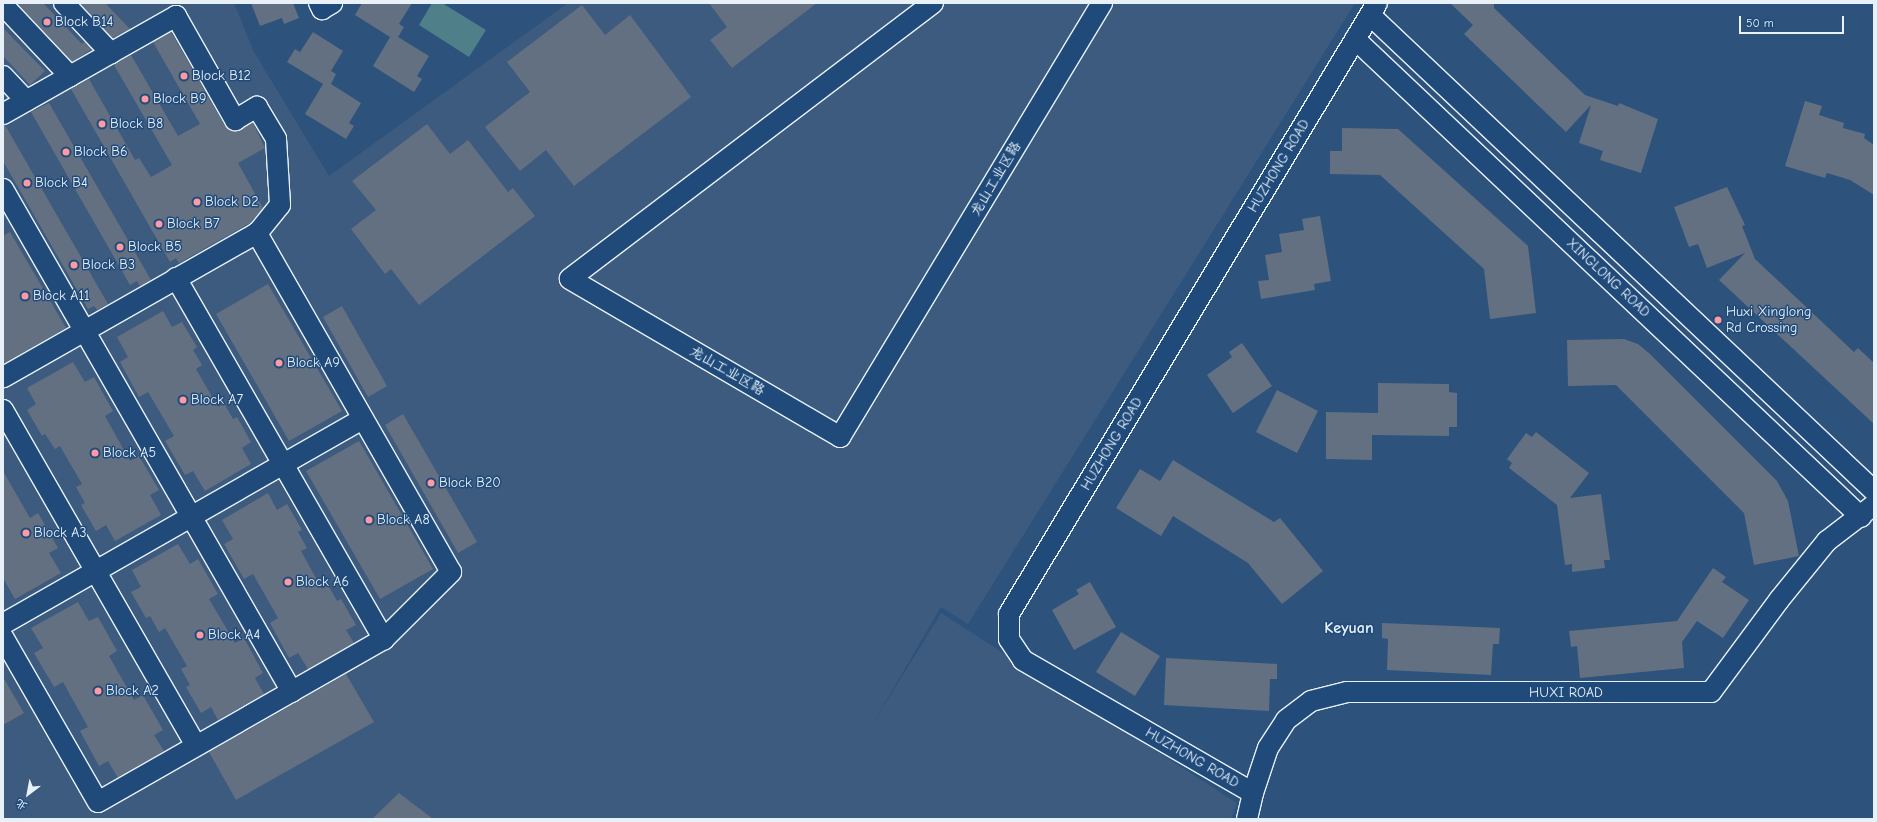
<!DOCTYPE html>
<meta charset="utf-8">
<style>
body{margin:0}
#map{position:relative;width:1877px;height:822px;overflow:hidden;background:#2d527c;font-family:"Comic Neue","LXGW WenKai TC",sans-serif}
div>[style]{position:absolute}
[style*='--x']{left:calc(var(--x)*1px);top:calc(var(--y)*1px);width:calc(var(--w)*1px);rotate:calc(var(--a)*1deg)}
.built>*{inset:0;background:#3d5b7e}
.green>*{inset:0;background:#4f7f89}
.building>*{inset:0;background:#637082}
.roads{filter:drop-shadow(1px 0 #e8f1f8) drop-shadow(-1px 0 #e8f1f8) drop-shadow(0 1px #e8f1f8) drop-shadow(0 -1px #e8f1f8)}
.minor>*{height:20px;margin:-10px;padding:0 10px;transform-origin:10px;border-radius:10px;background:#1f4a7a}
.dots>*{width:11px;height:11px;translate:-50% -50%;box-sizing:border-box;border:2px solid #1f4a7a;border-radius:50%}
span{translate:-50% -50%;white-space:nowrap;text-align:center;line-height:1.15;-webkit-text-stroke:3px #1f4a7a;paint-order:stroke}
.poi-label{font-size:14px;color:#e8f1f8}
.left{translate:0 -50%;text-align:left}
.street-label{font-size:14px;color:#e8f1f8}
.quarter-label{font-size:16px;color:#e8f1f8;font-weight:700}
.frame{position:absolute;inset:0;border:4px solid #e8f1f8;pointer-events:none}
.north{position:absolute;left:8px;top:774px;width:40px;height:40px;-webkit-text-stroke:3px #1f4a7a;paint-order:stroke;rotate:212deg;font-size:11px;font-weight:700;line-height:16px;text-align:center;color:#e8f1f8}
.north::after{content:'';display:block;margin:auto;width:14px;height:18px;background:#e8f1f8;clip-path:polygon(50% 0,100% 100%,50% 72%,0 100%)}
.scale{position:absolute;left:1739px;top:16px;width:105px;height:18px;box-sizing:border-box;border:2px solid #e8f1f8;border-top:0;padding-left:5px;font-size:12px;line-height:14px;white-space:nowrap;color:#e8f1f8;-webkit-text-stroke:3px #1f4a7a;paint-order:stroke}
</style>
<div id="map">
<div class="built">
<div style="clip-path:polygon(3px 3px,234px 3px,254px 52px,329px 176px,568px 3px,1355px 3px,968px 624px,941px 607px,872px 725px,941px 613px,1237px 803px,1231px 819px,3px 819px)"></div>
</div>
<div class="green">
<div style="clip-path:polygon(432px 3px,442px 3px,486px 30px,469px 57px,419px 25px)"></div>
</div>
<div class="building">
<div style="clip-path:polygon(17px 3px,43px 3px,82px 44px,84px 42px,92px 49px,72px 62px)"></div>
<div style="clip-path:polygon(80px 3px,105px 3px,130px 29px,112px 38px)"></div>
<div style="clip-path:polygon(251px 3px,293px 3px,299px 18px,284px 24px,282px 18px,260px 26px)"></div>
<div style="clip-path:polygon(362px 3px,412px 3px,399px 24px,404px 27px,398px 37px,429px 56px,417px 76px,422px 79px,414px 92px,373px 66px,390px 37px,355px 15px)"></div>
<div style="clip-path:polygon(709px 3px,817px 3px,732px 68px,710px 40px,727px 27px)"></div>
<div style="clip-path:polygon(1450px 3px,1494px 3px,1494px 8px,1585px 95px,1618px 106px,1619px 103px,1658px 119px,1641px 173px,1600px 160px,1603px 151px,1579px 143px,1591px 105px,1566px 132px,1464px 34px,1473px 25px)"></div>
<div style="clip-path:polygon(582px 5px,605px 35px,630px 15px,691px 97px,574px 186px,546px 150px,520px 171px,485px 127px,530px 92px,507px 62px)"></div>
<div style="clip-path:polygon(3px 28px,45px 71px,30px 85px,3px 56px)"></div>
<div style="clip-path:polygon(171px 32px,225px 126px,235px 131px,253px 123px,265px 148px,238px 163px,263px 208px,250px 223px,179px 263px,176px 258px,170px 262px,71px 89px,89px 79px,135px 160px,139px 158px,151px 177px,172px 165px,114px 65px,131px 55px,178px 136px,200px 124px,153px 42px)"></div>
<div style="clip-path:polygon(313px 32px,343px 51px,331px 71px,336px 74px,331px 84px,361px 103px,349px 123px,354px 126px,346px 139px,305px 114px,323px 84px,287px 62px,295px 49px,300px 52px)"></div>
<div style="clip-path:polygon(1805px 101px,1822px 106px,1819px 115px,1844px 123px,1843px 128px,1865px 134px,1864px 138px,1874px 145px,1874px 195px,1850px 180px,1827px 173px,1825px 178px,1785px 166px)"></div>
<div style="clip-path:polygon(49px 103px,151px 280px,140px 286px,137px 281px,130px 285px,31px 112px)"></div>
<div style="clip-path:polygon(427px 124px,450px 154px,468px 140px,508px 192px,513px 188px,535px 216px,419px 305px,391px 269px,385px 274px,351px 229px,376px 210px,352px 181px)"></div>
<div style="clip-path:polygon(3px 125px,5px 125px,108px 304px,97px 310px,94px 306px,88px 309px,3px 161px)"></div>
<div style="clip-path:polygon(1342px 128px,1398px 129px,1528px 246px,1536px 313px,1490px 319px,1484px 269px,1380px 175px,1330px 174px,1330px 151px,1342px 151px)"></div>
<div style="clip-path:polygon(1727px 187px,1745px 225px,1742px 226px,1755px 259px,1854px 352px,1858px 348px,1874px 363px,1874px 424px,1719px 280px,1745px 253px,1707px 268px,1698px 244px,1689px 247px,1674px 207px)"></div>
<div style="clip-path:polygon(1320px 216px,1331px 281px,1314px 284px,1315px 290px,1261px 299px,1258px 281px,1269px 280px,1265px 255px,1282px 252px,1279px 234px,1304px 230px,1302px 219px)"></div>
<div style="clip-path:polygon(10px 232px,66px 328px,3px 364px,3px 236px)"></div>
<div style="clip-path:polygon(268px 284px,342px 411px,289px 441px,216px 314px)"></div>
<div style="clip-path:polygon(342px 306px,387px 386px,368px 397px,323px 317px)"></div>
<div style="clip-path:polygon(163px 311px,172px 327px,182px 322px,197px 347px,193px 350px,202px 365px,196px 369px,218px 407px,224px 403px,233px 419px,237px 417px,251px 442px,242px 448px,251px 464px,205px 491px,193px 471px,185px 475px,165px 441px,174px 436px,148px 392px,139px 397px,120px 362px,128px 357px,117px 337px)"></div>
<div style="clip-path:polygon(1624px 339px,1638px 344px,1650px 354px,1777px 481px,1788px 501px,1799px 556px,1754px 565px,1744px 513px,1616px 385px,1568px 386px,1567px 340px)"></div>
<div style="clip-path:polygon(1242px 343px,1272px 386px,1233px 413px,1207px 375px,1232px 357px,1229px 352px)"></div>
<div style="clip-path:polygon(73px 362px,85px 382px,94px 377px,113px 411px,105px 416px,130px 461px,139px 456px,159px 490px,150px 495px,161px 515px,115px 541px,106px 525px,96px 531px,81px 505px,85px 503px,76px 487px,82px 484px,60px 446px,55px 449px,45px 434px,42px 436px,27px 410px,36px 404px,27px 388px)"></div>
<div style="clip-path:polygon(1378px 383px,1449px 384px,1449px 392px,1457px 393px,1457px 427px,1449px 427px,1449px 436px,1372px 435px,1372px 460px,1326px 459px,1326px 412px,1378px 413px)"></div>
<div style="clip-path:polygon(1277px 390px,1318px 411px,1297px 453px,1256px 432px)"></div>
<div style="clip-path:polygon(403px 414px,477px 542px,458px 553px,385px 425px)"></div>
<div style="clip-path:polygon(1536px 432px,1589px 473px,1570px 498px,1601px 494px,1610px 560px,1604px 560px,1605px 568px,1572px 572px,1572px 564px,1565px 565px,1557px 505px,1509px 468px,1512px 463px,1507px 459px,1526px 433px,1532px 437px)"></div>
<div style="clip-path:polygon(359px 441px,433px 569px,380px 599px,306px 471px)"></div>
<div style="clip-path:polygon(1173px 460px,1274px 522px,1280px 518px,1323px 571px,1282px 604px,1248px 563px,1173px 516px,1161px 536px,1116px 508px,1140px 469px,1160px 481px)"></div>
<div style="clip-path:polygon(3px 471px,30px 518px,38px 513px,58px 548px,49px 553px,61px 573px,15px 599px,3px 578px)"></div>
<div style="clip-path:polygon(268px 493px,277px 510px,287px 504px,302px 530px,298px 532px,307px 548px,301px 551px,322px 589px,328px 585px,337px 601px,341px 599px,356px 625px,346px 630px,354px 643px,308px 669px,298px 653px,289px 658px,270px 623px,278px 618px,253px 574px,244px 579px,224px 544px,233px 539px,222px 520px)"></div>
<div style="clip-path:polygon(178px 544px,190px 564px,198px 559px,218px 594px,209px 599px,235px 643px,244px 638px,263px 673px,255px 678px,264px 694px,218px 720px,211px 707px,201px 713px,186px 687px,190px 685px,181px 669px,187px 666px,165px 628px,159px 632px,150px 616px,146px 618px,131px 592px,141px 587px,132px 570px)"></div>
<div style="clip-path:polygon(1713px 568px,1726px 577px,1722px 582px,1749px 600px,1723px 638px,1697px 621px,1682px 642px,1684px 668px,1580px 678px,1577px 646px,1571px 647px,1569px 631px,1677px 621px)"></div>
<div style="clip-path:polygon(1090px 582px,1116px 627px,1074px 650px,1052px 610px,1079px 594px,1076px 590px)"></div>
<div style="clip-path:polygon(78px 602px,89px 621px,98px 617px,117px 651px,109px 656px,134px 700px,143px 695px,163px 730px,154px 735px,164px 751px,118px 778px,108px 761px,99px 766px,80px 731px,88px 727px,63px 682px,54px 687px,34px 653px,43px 648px,31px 628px)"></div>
<div style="clip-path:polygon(1382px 623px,1500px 628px,1499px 644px,1493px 644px,1491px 675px,1387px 670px,1388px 639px,1382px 638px)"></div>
<div style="clip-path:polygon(1121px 632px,1160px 656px,1135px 696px,1096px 672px)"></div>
<div style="clip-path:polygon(1166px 658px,1277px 664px,1277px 679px,1270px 679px,1269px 711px,1164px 705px)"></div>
<div style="clip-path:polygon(346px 674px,374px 722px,236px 800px,209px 752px)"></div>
<div style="clip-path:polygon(3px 677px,24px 713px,3px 725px)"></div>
<div style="clip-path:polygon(399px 793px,433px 819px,372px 819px)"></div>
</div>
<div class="roads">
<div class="minor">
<div style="--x:64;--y:3;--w:69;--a:46.8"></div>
<div style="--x:319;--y:3;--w:7;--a:63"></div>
<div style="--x:322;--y:9;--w:12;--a:-31"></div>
<div style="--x:933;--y:3;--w:456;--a:142.8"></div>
<div style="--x:570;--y:279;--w:313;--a:30.3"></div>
<div style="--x:840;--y:437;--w:507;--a:-58.88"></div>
<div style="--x:3;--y:5;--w:98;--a:46.7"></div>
<div style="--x:1370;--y:15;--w:693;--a:43.36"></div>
<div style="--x:1355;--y:39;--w:696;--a:43.37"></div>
<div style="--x:3;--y:76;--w:34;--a:47"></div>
<div style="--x:3;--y:114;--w:199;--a:-29.5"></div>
<div style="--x:176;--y:16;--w:120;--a:60.4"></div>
<div style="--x:235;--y:120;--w:26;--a:-31"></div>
<div style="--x:257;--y:107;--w:37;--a:59"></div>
<div style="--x:276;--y:139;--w:66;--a:86.5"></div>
<div style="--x:280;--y:205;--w:36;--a:129"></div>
<div style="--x:257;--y:233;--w:292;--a:150.4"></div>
<div style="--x:3;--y:189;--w:580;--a:60.12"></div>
<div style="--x:176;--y:278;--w:417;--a:60.1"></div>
<div style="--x:3;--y:410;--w:387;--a:60.1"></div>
<div style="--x:3;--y:624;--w:414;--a:-29.7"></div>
<div style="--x:3;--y:637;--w:190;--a:60.1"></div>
<div style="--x:98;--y:802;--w:329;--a:-29.7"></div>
<div style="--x:384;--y:639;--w:95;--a:-45"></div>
<div style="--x:451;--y:572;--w:391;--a:-119.8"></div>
<div style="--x:1253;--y:793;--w:266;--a:-150"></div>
<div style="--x:1023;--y:660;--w:25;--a:-124"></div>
<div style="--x:1009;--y:639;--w:25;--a:-90"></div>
<div style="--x:1009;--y:614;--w:713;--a:-58.94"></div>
<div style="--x:1247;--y:819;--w:27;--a:-77"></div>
<div style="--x:1253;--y:793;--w:47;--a:-71.6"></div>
<div style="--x:1268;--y:748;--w:33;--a:-57"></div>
<div style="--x:1286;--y:720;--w:31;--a:-37"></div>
<div style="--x:1311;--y:701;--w:37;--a:-14"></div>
<div style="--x:1347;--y:692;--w:364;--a:0"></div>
<div style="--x:1711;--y:692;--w:114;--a:-53.5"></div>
<div style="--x:1779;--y:600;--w:76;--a:-50.9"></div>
<div style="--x:1827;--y:541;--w:59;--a:-37.5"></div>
</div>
</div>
<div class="dots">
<div style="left:47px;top:22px;background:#ff9aa2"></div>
<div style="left:184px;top:76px;background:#ff9aa2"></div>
<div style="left:145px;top:99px;background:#ff9aa2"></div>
<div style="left:102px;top:124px;background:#ff9aa2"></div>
<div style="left:66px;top:152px;background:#ff9aa2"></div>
<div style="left:27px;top:183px;background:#ff9aa2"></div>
<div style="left:197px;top:202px;background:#ff9aa2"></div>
<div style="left:159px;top:224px;background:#ff9aa2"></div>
<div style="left:120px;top:247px;background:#ff9aa2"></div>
<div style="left:74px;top:265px;background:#ff9aa2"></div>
<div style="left:25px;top:296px;background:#ff9aa2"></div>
<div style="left:1718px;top:320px;background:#ff9aa2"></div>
<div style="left:279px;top:363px;background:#ff9aa2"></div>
<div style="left:183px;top:400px;background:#ff9aa2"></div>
<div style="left:95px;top:453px;background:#ff9aa2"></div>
<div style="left:431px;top:483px;background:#ff9aa2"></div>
<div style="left:369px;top:520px;background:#ff9aa2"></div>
<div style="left:26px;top:533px;background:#ff9aa2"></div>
<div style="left:288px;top:582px;background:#ff9aa2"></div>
<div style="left:200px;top:635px;background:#ff9aa2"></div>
<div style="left:98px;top:691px;background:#ff9aa2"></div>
</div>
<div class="poi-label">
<span class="left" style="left:55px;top:22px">Block B14</span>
<span class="left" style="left:192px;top:76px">Block B12</span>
<span class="left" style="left:153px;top:99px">Block B9</span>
<span class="left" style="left:110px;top:124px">Block B8</span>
<span class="left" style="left:74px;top:152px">Block B6</span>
<span class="left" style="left:35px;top:183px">Block B4</span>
<span class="left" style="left:205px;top:202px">Block D2</span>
<span class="left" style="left:167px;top:224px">Block B7</span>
<span class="left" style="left:128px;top:247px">Block B5</span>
<span class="left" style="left:82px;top:265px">Block B3</span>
<span class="left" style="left:33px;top:296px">Block A11</span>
<span class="left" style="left:1726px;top:320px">Huxi Xinglong<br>Rd Crossing</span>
<span class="left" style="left:287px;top:363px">Block A9</span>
<span class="left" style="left:191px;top:400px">Block A7</span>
<span class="left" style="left:103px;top:453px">Block A5</span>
<span class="left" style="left:439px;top:483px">Block B20</span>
<span class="left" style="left:377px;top:520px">Block A8</span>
<span class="left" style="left:34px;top:533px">Block A3</span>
<span class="left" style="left:296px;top:582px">Block A6</span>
<span class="left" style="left:208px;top:635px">Block A4</span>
<span class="left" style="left:106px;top:691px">Block A2</span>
</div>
<div class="street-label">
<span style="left:1279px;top:166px;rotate:-59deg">HUZHONG ROAD</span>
<span style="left:996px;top:179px;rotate:-59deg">龙山工业区路</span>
<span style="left:1608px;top:278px;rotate:43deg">XINGLONG ROAD</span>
<span style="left:727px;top:371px;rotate:30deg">龙山工业区路</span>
<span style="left:1112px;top:444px;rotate:-59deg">HUZHONG ROAD</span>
<span style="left:1566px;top:693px">HUXI ROAD</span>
<span style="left:1192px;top:758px;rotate:30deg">HUZHONG ROAD</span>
</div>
<div class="quarter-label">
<span style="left:1349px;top:628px">Keyuan</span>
</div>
<div class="frame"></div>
<div class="north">北</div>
<div class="scale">50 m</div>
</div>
